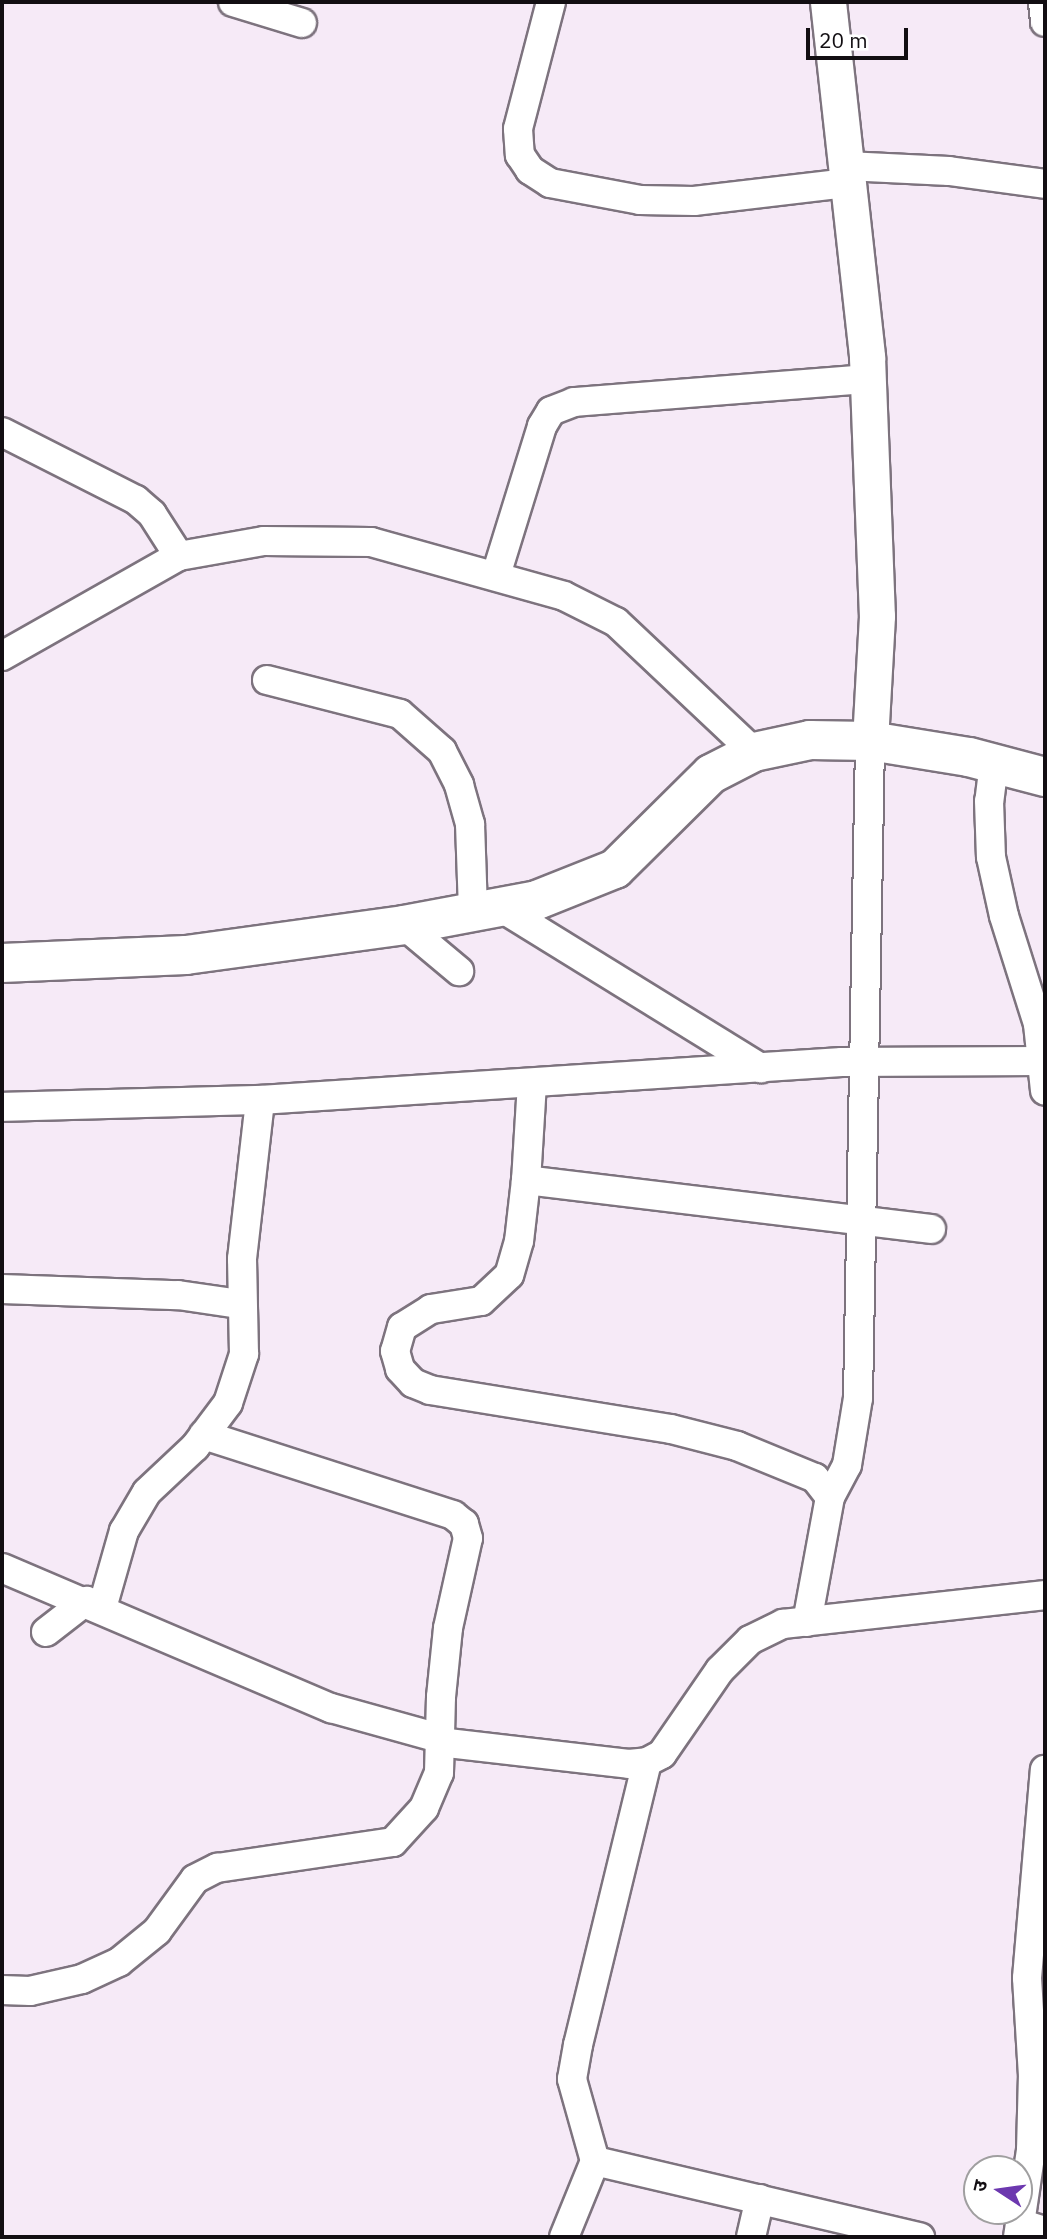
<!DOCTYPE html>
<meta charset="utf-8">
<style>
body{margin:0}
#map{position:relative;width:1047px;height:2239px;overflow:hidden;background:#f6eaf7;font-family:"IBM Plex Sans","Noto Sans Devanagari",sans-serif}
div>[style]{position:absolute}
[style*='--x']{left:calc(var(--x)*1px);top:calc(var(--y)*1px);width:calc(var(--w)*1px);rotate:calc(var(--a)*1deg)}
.roads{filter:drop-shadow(2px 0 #7d737e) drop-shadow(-2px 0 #7d737e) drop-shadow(0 2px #7d737e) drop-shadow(0 -2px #7d737e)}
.minor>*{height:28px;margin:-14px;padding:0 14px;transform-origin:14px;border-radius:14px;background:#fff}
.tertiary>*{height:35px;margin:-17.5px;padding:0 17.5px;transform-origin:17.5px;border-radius:17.5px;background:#fff}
.secondary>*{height:38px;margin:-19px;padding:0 19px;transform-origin:19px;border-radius:19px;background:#fff}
span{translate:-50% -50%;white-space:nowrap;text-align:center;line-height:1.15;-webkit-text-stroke:6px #fff;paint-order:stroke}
.frame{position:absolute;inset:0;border:4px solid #120e12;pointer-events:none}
.north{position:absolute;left:963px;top:2155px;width:70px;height:70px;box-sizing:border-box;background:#fff;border:2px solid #a09fa0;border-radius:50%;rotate:283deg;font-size:19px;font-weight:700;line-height:28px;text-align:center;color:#120e12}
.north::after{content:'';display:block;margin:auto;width:24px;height:32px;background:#6c38af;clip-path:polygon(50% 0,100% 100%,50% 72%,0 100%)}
.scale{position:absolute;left:806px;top:28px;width:102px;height:32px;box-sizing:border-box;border:4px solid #120e12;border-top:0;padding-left:9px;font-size:21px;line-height:24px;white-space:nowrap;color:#120e12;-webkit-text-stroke:5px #fff;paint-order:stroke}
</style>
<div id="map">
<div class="roads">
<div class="minor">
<div style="--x:233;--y:2;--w:72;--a:16.9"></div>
<div style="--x:551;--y:2;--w:131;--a:104.6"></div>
<div style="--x:518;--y:129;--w:26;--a:86"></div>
<div style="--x:520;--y:155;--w:18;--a:56"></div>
<div style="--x:530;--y:170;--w:24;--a:33"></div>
<div style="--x:550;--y:183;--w:92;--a:10.7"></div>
<div style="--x:640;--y:200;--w:54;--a:1.1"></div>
<div style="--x:694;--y:201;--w:155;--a:-6.7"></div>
<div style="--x:1043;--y:2;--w:20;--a:84"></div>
<div style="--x:846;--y:166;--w:103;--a:2.8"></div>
<div style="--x:949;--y:171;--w:97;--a:7.7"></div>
<div style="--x:2;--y:432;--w:150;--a:26.9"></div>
<div style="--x:136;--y:500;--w:21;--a:41"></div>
<div style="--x:152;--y:514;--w:50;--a:57.3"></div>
<div style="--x:496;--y:575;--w:156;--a:-72.8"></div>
<div style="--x:542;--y:426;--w:17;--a:-59"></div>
<div style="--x:551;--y:411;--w:25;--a:-21"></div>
<div style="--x:574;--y:402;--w:294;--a:-4.5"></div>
<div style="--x:2;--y:656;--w:203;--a:-29.5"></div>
<div style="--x:179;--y:556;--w:86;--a:-10"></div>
<div style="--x:264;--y:541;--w:107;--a:0.5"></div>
<div style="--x:371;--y:542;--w:200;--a:15.6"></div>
<div style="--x:564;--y:596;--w:58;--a:26.6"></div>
<div style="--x:616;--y:622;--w:190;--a:43.3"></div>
<div style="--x:267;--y:680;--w:137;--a:14.3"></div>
<div style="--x:400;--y:714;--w:56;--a:41.4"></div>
<div style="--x:442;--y:751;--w:38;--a:63"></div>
<div style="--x:459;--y:785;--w:41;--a:74.2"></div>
<div style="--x:470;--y:824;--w:88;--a:88"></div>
<div style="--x:994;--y:763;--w:38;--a:97"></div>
<div style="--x:989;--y:801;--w:56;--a:88"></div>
<div style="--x:991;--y:857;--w:60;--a:77.6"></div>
<div style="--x:1004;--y:916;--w:113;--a:72.5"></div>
<div style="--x:1038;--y:1024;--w:67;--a:84"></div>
<div style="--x:500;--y:907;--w:307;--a:31.7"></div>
<div style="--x:404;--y:925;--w:72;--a:39.9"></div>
<div style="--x:532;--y:1083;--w:97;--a:93.5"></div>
<div style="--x:526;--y:1180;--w:61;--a:96.5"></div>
<div style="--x:519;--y:1241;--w:35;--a:106"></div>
<div style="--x:509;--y:1275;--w:38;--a:137"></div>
<div style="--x:481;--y:1301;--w:51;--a:170.9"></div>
<div style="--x:431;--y:1309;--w:34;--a:148"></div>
<div style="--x:402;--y:1327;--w:25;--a:106"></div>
<div style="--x:395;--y:1351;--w:19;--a:74"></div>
<div style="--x:400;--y:1369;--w:19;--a:47"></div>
<div style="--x:413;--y:1383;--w:18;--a:22"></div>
<div style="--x:430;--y:1390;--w:244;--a:9.2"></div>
<div style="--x:671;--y:1429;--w:68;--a:14.4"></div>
<div style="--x:737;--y:1446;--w:84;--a:22.3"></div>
<div style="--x:815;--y:1478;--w:24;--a:52"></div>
<div style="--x:830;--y:1497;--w:127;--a:100.4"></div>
<div style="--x:2;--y:1107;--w:258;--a:-1.6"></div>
<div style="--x:260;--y:1100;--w:583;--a:-3.74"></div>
<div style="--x:842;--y:1062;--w:200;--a:-0.3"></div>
<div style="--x:526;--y:1180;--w:408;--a:6.9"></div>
<div style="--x:2;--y:1289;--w:176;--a:2"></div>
<div style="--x:178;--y:1295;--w:63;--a:8.3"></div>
<div style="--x:830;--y:1497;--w:36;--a:-62"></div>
<div style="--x:847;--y:1465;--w:68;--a:-80.7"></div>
<div style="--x:858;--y:1398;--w:657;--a:-88.95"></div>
<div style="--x:2;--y:1568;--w:358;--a:23.1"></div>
<div style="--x:331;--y:1708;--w:112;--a:15.5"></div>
<div style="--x:102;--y:1608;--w:80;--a:-74.1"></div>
<div style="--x:124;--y:1531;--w:45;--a:-59.5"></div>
<div style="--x:147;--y:1492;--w:66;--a:-43.2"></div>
<div style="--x:195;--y:1447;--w:55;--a:-53.1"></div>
<div style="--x:228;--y:1403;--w:52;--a:-71.9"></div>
<div style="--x:244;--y:1354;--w:95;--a:-91.2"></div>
<div style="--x:242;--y:1259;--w:160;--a:-83.5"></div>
<div style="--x:46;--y:1632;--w:51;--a:-37.8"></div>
<div style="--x:439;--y:1742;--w:191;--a:6.6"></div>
<div style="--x:629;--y:1764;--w:18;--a:-6"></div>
<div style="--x:647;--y:1762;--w:17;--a:-28"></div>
<div style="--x:662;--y:1754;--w:102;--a:-55.4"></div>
<div style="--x:720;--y:1670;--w:42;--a:-45"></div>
<div style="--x:750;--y:1640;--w:37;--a:-26"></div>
<div style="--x:783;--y:1624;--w:264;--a:-6.3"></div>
<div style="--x:2;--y:1990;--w:28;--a:2"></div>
<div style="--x:30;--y:1991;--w:53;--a:-13"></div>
<div style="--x:82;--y:1979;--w:41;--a:-24.7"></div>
<div style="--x:119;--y:1962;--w:49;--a:-39.2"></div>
<div style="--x:157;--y:1931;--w:64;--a:-53.8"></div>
<div style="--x:195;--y:1879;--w:25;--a:-27"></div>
<div style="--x:217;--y:1868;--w:178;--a:-8.4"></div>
<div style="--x:393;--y:1842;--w:46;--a:-47.6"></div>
<div style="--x:424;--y:1808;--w:38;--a:-67"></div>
<div style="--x:439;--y:1773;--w:76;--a:-88.5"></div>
<div style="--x:441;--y:1697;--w:69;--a:-84.2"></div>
<div style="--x:448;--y:1628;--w:92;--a:-77.5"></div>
<div style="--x:468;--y:1538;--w:15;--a:-106"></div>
<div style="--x:464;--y:1524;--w:14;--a:-141"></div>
<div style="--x:453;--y:1515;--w:262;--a:-162.2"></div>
<div style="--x:595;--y:2161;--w:334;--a:13.2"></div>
<div style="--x:1022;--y:2224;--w:24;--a:17"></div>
<div style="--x:564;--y:2237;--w:82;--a:-67.8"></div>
<div style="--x:595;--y:2161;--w:85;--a:-105.7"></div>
<div style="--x:572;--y:2079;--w:35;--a:-80"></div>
<div style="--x:578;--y:2045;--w:291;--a:-76.3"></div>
<div style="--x:751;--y:2237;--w:39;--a:-77"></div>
<div style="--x:1018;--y:2237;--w:88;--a:-81.5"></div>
<div style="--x:1031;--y:2150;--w:74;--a:-88.5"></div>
<div style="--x:1033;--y:2076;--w:98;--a:-93.5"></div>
<div style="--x:1027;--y:1978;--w:209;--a:-85.1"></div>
</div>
<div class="tertiary">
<div style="--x:828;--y:2;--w:357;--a:83.7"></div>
<div style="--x:867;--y:357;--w:259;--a:87.8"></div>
<div style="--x:877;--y:616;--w:125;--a:93.2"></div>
</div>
<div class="secondary">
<div style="--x:2;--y:963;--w:184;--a:-2.5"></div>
<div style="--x:186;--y:955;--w:220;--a:-7.8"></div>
<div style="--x:404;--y:925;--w:135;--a:-10.6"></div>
<div style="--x:537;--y:900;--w:84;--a:-21.7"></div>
<div style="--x:615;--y:869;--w:135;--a:-44.7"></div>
<div style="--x:711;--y:774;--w:48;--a:-27.1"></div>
<div style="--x:754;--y:752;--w:57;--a:-12.1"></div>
<div style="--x:810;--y:740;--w:60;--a:1"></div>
<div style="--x:870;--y:741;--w:100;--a:9.2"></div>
<div style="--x:969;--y:757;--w:79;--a:14.7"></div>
</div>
</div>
<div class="frame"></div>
<div class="north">उ</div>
<div class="scale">20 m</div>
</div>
